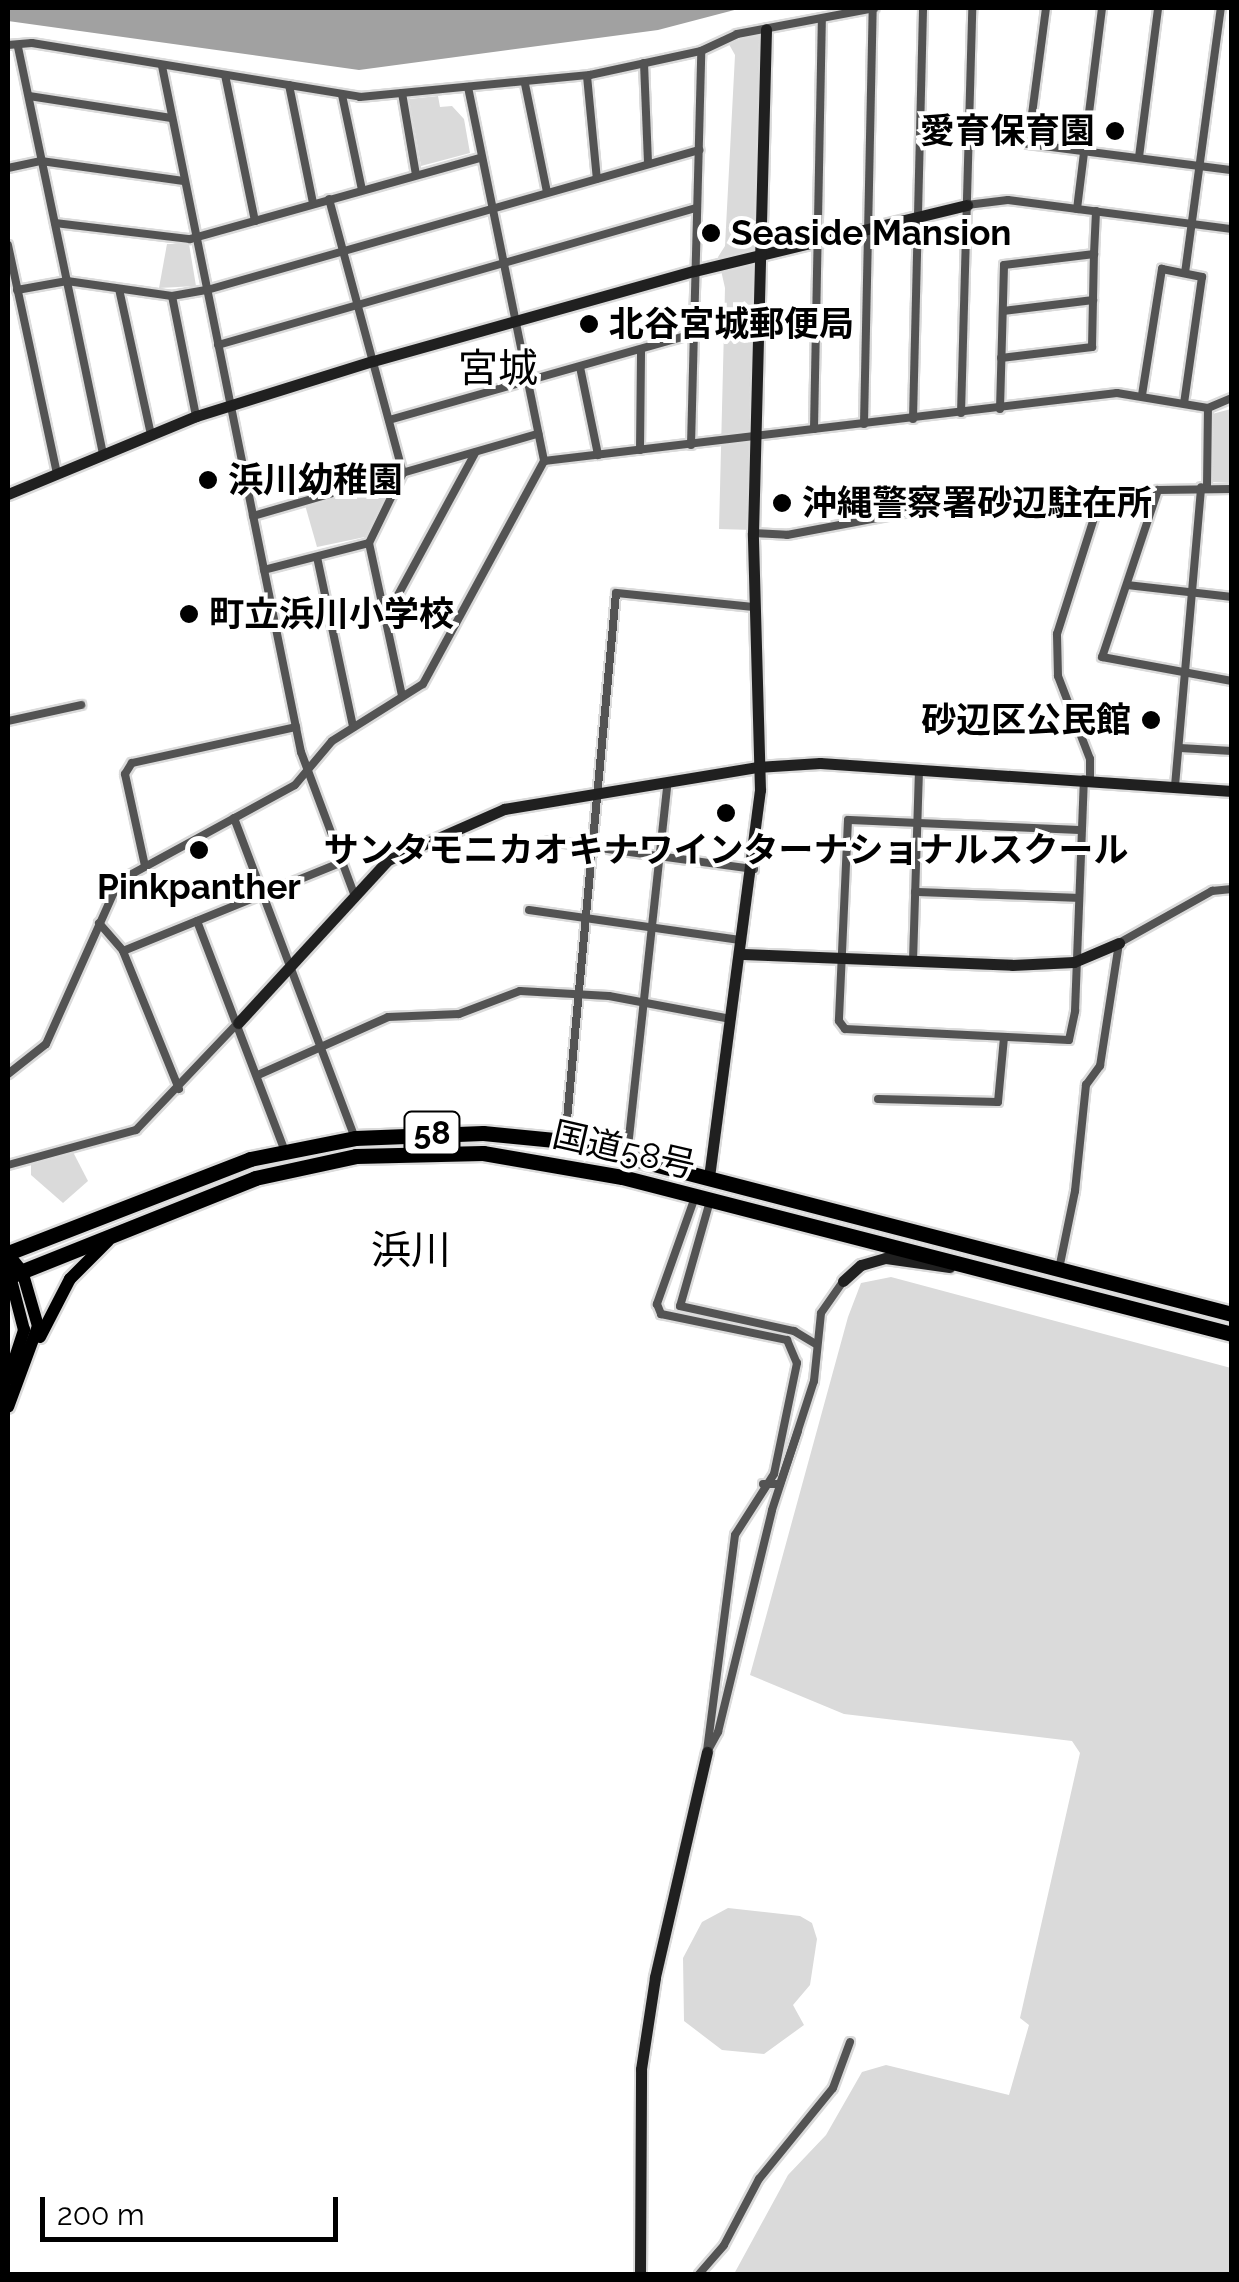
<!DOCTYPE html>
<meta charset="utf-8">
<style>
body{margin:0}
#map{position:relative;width:1239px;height:2282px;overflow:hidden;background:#fff;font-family:Raleway,"Noto Sans JP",sans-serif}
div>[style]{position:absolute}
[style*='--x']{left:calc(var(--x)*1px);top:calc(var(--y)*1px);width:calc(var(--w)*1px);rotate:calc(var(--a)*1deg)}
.green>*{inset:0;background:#dadada}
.water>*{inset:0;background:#a1a1a1}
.roads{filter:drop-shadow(2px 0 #dbdbdb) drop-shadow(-2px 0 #dbdbdb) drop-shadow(0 2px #dbdbdb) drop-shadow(0 -2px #dbdbdb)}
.street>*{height:8px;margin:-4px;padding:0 4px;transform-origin:4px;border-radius:4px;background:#535353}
.secondary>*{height:11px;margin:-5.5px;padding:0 5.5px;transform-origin:5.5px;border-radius:5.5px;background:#202020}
.primary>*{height:12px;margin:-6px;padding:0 6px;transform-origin:6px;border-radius:6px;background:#000}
.highway>*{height:15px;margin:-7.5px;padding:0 7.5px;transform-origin:7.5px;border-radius:7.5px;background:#000}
.dots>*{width:28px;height:28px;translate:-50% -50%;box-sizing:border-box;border:5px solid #fff;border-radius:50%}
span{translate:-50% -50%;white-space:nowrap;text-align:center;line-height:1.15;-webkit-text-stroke:8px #fff;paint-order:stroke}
.shield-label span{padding:2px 8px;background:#fff;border:2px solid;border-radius:8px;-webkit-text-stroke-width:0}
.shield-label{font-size:32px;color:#000;font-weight:700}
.poi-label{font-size:35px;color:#000;font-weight:700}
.right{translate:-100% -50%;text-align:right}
.left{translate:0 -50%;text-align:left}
.street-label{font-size:35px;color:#000}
.quarter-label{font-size:40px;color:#000}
.frame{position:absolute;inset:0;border:10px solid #000;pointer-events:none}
.scale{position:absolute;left:40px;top:2197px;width:298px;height:45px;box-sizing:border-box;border:5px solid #000;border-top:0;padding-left:12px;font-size:30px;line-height:35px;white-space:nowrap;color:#000;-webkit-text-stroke:8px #fff;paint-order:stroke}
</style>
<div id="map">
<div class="green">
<div style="clip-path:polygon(766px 29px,753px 530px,719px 529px,725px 288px,718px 257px,725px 246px,735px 55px,726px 39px)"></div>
<div style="clip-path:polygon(438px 96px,440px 107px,452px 106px,464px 119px,470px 153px,421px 166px,409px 99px)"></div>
<div style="clip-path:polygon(167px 244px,189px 244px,196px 286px,159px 288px)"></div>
<div style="clip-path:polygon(1231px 409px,1230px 483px,1210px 482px,1212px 414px)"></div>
<div style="clip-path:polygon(390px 481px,393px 485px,365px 537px,317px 547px,305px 505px)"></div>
<div style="clip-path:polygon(72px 1150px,88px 1181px,63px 1203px,31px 1175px,31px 1162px)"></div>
<div style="clip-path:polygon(891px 1277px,1231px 1368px,1231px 2274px,734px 2274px,788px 2175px,826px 2135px,862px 2072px,886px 2065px,1009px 2095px,1029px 2025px,1020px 2018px,1080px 1753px,1072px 1741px,844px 1714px,750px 1675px,848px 1317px,861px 1283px)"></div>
<div style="clip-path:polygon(728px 1908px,800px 1916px,812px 1923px,817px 1939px,810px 1985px,793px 2005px,804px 2025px,764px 2054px,722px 2050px,684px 2021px,683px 1958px,702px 1922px)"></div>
</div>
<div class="water">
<div style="clip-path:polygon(8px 8px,742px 8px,658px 30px,359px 70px,8px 21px)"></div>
</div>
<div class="roads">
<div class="street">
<div style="--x:1046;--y:8;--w:137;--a:97.5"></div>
<div style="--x:1028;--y:144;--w:206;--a:7.3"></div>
<div style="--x:8;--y:45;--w:24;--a:-5"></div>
<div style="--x:32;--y:43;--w:332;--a:9.3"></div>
<div style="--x:360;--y:97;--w:231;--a:-5.5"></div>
<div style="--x:590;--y:75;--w:114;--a:-12.2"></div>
<div style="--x:701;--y:51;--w:40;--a:-25"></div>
<div style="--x:737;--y:34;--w:140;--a:-10.7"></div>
<div style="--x:18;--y:47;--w:416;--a:78.2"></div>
<div style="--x:644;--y:63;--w:101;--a:87.7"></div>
<div style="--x:162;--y:66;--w:700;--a:78.55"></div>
<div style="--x:301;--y:752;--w:152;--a:69.5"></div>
<div style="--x:225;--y:75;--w:149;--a:78.4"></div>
<div style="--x:587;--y:76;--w:103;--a:84.5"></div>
<div style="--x:525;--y:84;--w:110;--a:78.5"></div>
<div style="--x:289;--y:85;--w:120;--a:78.5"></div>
<div style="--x:468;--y:87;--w:382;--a:78.5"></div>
<div style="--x:402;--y:93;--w:83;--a:80.3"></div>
<div style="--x:342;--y:95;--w:97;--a:78.1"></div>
<div style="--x:29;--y:96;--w:144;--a:8.8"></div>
<div style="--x:1139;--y:157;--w:150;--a:-82.7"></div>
<div style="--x:8;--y:168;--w:34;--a:-12"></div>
<div style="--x:41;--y:161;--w:144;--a:8"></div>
<div style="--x:329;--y:199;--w:284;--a:74.9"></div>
<div style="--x:403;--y:473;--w:78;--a:115.9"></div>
<div style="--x:369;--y:543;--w:156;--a:77.8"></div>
<div style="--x:967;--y:205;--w:41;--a:-7"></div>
<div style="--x:1008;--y:200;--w:226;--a:7.4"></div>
<div style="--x:1077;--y:209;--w:203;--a:-82.9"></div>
<div style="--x:55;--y:223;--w:136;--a:6.8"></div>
<div style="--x:190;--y:239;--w:302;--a:-15.6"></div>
<div style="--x:8;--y:245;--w:234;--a:77.9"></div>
<div style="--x:1185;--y:273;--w:267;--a:-82.3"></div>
<div style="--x:119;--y:289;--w:149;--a:77.6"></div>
<div style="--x:17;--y:290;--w:51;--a:-10.2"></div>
<div style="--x:67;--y:281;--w:106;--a:8.1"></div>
<div style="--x:172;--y:296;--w:36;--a:-10"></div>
<div style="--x:207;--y:290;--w:512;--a:-15.88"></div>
<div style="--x:172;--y:296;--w:122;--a:78.7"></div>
<div style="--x:1003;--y:311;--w:91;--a:-7"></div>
<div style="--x:218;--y:345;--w:498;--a:-16"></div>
<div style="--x:1001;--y:358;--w:92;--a:-6.9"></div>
<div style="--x:1092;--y:347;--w:93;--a:-88.8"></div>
<div style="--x:580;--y:367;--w:90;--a:78.4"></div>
<div style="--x:1142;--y:395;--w:128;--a:-81"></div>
<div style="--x:1162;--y:269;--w:41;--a:11.3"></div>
<div style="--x:1202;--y:277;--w:127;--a:98.1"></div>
<div style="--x:1000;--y:409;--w:144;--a:-88.4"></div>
<div style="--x:1004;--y:265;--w:91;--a:-7"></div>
<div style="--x:1094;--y:254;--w:43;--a:-87.3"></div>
<div style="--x:961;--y:413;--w:405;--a:-88.4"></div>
<div style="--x:913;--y:419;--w:411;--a:-88.6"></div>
<div style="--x:389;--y:420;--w:316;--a:-15.8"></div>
<div style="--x:864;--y:424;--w:416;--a:-88.8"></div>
<div style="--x:814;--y:429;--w:409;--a:-88.9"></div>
<div style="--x:691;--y:445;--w:394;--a:-88.5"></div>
<div style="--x:640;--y:450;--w:100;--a:-89.4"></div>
<div style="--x:1207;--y:487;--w:79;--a:-89.3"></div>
<div style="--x:1232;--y:489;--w:74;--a:179.2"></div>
<div style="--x:1158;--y:490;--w:176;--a:108.5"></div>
<div style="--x:1102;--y:657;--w:132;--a:10.5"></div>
<div style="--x:253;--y:516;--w:297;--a:-16.1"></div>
<div style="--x:753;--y:533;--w:34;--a:3"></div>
<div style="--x:787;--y:535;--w:222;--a:-10.7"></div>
<div style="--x:317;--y:557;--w:174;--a:78"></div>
<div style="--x:264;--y:570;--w:108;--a:-14.4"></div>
<div style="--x:1127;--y:585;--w:106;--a:6.5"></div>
<div style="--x:385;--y:619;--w:189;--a:-61.5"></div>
<div style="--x:8;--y:721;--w:75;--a:-12.4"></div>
<div style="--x:1180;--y:748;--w:52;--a:3.3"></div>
<div style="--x:1090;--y:780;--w:21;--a:-90"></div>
<div style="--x:1090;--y:759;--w:89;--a:-111.1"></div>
<div style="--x:1058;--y:676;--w:42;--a:-91.4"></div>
<div style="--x:1057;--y:634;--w:125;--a:-72.3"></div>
<div style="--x:1095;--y:515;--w:19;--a:-90"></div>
<div style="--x:1175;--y:786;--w:300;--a:-85"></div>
<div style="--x:234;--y:818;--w:342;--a:69.3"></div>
<div style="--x:1081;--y:830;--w:233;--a:-177.5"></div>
<div style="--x:848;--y:820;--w:201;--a:92.6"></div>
<div style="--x:839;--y:1021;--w:10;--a:53"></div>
<div style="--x:845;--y:1029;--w:224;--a:2.8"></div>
<div style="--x:1069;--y:1040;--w:30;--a:-78"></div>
<div style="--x:1075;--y:1011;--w:232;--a:-87.8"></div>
<div style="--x:549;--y:841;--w:207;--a:7.8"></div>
<div style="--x:145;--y:866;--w:94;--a:-102.3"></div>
<div style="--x:125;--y:774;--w:13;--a:-58"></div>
<div style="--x:132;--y:763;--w:168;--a:-12.4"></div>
<div style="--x:915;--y:892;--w:162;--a:2.1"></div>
<div style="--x:529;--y:910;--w:213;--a:8.1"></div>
<div style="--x:197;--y:921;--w:247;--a:69.1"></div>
<div style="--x:99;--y:923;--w:37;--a:49"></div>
<div style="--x:913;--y:961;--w:192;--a:-88.2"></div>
<div style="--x:8;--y:1074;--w:48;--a:-38.3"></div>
<div style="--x:46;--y:1044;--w:179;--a:-65.9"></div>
<div style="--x:119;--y:881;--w:200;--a:-28.6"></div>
<div style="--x:295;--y:785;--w:57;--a:-49.9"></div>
<div style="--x:332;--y:741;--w:107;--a:-32.1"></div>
<div style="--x:423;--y:684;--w:254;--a:-61.5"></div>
<div style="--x:544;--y:461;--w:577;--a:-6.77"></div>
<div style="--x:1117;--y:393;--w:92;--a:9.4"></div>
<div style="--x:1208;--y:408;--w:26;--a:-23"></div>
<div style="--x:258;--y:1075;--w:142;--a:-24"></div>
<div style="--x:388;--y:1017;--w:71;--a:-2.4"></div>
<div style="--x:459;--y:1014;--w:65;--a:-20.7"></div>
<div style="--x:520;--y:991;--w:89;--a:3.2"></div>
<div style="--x:609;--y:996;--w:124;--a:10.7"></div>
<div style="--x:179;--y:1089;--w:149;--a:-112.1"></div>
<div style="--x:123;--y:951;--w:234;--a:-22.1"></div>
<div style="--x:878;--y:1099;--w:120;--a:1.4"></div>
<div style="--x:998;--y:1102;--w:65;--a:-84.7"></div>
<div style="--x:565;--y:1141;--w:550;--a:-84.68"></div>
<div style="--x:616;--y:593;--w:139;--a:5.8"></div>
<div style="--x:627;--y:1156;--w:372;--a:-83.8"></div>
<div style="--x:8;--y:1165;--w:133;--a:-15.3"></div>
<div style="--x:136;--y:1130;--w:148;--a:-46.4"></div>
<div style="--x:695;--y:1197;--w:114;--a:109.6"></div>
<div style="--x:657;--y:1304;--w:11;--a:68"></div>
<div style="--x:661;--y:1314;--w:129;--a:11.7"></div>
<div style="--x:787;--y:1340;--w:25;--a:67"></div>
<div style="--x:797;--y:1363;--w:113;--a:101.7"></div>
<div style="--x:774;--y:1474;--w:72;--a:122.6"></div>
<div style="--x:735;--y:1535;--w:219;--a:97.4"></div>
<div style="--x:710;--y:1201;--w:109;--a:105.9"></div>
<div style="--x:680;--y:1306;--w:117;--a:12.4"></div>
<div style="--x:794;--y:1331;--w:26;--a:31"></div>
<div style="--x:1059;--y:1269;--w:80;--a:-78.4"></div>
<div style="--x:1075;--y:1191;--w:107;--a:-84.1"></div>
<div style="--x:1086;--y:1085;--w:24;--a:-54"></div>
<div style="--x:1100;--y:1066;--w:124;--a:-81.2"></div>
<div style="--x:1119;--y:943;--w:107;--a:-29.2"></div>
<div style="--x:1212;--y:891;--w:20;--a:-6"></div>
<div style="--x:763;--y:1484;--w:17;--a:0"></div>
<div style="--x:780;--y:1484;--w:56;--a:-71.2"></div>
<div style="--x:707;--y:1752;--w:23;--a:-61"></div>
<div style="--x:718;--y:1732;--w:228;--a:-76.3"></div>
<div style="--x:772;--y:1510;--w:136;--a:-72"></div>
<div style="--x:814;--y:1381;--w:68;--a:-84.1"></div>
<div style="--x:821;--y:1313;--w:39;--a:-55"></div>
<div style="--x:699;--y:2274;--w:38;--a:-49"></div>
<div style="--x:724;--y:2245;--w:75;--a:-62.1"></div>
<div style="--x:759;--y:2179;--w:117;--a:-50.9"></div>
<div style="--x:833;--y:2088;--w:49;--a:-69.7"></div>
</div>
<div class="secondary">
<div style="--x:8;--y:494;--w:204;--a:-22.5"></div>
<div style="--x:196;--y:416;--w:185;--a:-17.3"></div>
<div style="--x:373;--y:361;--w:333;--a:-15.7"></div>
<div style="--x:694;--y:271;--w:281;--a:-13.6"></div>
<div style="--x:743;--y:954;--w:269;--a:2.3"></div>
<div style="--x:1012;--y:965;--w:62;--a:-2.8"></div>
<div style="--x:1074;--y:962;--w:49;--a:-22.9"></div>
<div style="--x:238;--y:1023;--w:222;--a:-47.4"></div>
<div style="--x:388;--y:860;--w:127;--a:-23.7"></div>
<div style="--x:504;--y:809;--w:256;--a:-9.4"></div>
<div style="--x:757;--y:767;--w:63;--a:-3.6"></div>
<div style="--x:820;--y:763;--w:413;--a:3.9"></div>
<div style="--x:709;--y:1177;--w:390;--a:-82.5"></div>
<div style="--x:760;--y:790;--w:257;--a:-91.6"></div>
<div style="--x:753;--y:533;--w:504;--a:-88.52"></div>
<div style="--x:843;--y:1281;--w:24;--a:-42"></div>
<div style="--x:861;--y:1265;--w:26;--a:-16"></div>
<div style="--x:886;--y:1258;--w:64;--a:8.1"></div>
<div style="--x:640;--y:2274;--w:205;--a:-89.7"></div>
<div style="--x:641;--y:2069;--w:93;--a:-81.3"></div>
<div style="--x:655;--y:1977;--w:231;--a:-77"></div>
</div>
<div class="primary">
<div style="--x:8;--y:1254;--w:22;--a:51"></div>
<div style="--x:22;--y:1271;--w:57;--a:73.8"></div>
<div style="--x:38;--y:1326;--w:86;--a:110.3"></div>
<div style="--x:40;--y:1337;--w:65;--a:-62.7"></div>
<div style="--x:70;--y:1279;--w:54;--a:-45"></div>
<div style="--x:8;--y:1379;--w:52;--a:-71.9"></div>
<div style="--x:24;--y:1330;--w:64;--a:-104.5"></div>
</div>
<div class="highway">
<div style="--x:8;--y:1253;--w:260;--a:-21.2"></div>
<div style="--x:250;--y:1159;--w:107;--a:-11.3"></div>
<div style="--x:355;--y:1138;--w:128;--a:-2.2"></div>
<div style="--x:483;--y:1133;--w:82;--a:5.6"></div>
<div style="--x:565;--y:1141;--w:689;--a:14.54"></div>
<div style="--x:8;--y:1277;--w:266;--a:-21.8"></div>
<div style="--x:255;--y:1178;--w:103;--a:-12.3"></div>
<div style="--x:356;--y:1156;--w:127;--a:-1.4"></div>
<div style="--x:483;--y:1153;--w:141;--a:9.8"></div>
<div style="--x:622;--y:1177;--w:630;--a:14.43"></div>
</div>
</div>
<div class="dots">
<div style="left:1115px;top:131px;background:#000"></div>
<div style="left:711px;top:233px;background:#000"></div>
<div style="left:589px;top:324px;background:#000"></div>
<div style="left:208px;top:480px;background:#000"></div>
<div style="left:782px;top:503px;background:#000"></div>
<div style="left:189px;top:614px;background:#000"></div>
<div style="left:1151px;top:720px;background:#000"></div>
<div style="left:726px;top:813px;background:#000"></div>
<div style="left:199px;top:850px;background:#000"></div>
</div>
<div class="shield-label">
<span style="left:432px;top:1133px">58</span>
</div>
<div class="poi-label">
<span class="right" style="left:1095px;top:131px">愛育保育園</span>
<span class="left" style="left:731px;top:233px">Seaside Mansion</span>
<span class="left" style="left:609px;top:324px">北谷宮城郵便局</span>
<span class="left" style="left:228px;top:480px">浜川幼稚園</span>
<span class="left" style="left:802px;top:503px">沖縄警察署砂辺駐在所</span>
<span class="left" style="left:209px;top:614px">町立浜川小学校</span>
<span class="right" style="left:1131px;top:720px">砂辺区公民館</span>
<span style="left:726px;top:850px">サンタモニカオキナワインターナショナルスクール</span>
<span style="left:199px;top:887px">Pinkpanther</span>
</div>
<div class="street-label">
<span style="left:624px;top:1150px;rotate:13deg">国道58号</span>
</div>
<div class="quarter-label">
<span style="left:498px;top:368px">宮城</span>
<span style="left:411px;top:1250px">浜川</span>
</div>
<div class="frame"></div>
<div class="scale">200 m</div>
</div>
